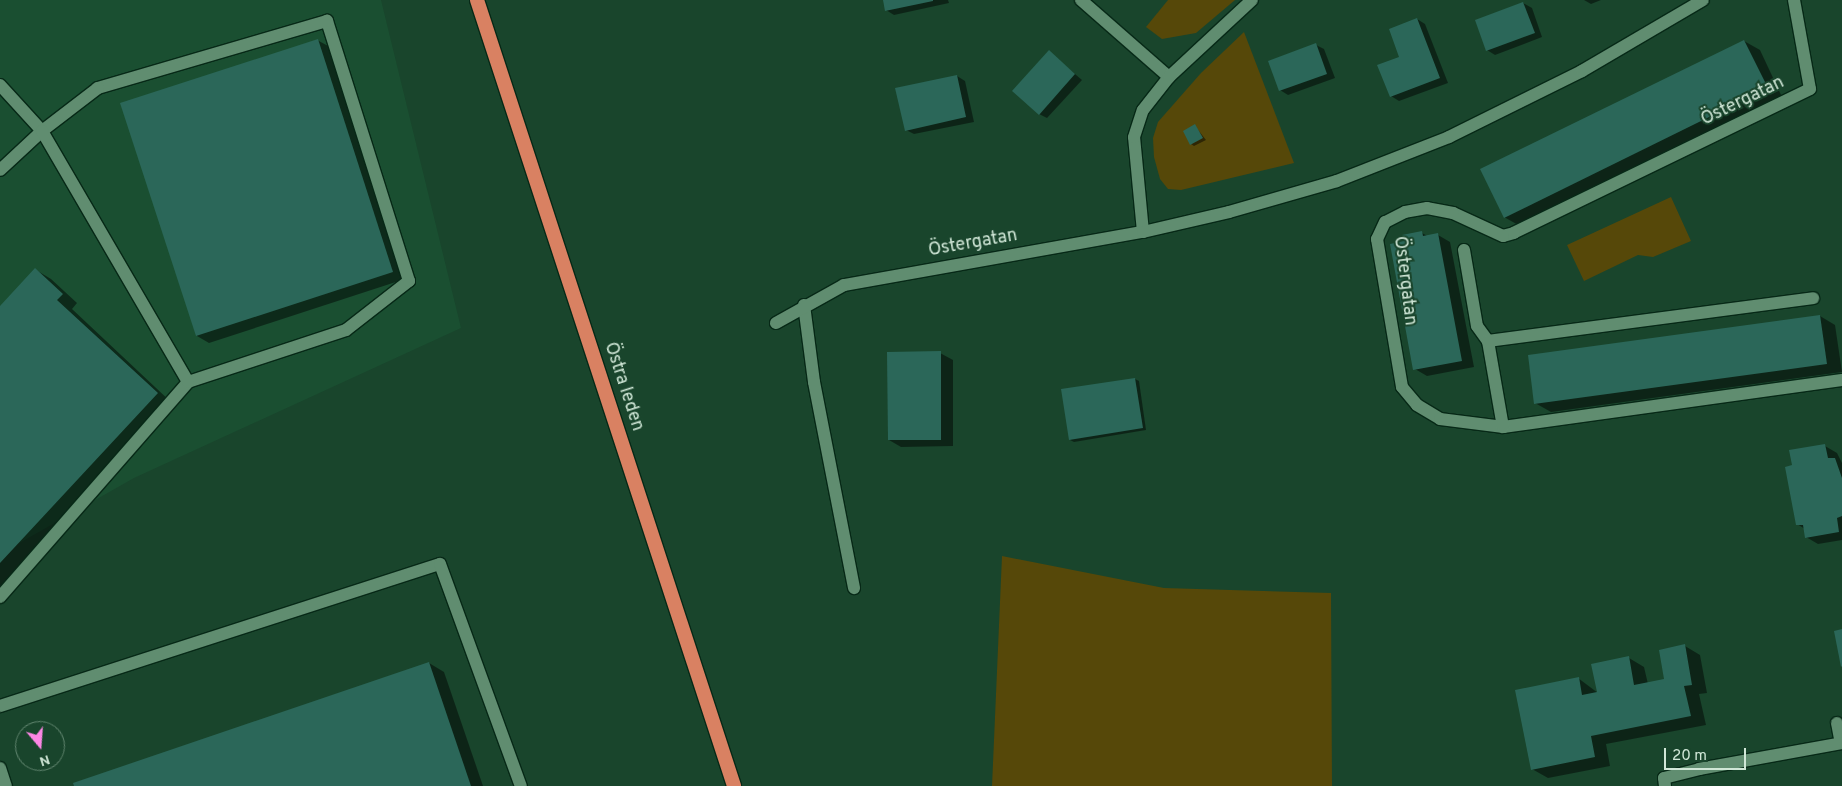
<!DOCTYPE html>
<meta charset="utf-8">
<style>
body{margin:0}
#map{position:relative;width:1842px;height:786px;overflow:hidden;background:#19452c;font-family:Overpass,sans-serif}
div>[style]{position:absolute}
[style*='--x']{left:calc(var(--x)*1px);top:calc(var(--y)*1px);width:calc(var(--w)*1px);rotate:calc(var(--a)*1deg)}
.built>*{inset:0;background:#1a4f31}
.green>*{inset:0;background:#564809}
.shadow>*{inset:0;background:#0007}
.building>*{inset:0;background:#2b6759}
.roads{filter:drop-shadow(1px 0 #072917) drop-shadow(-1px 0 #072917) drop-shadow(0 1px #072917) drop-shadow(0 -1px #072917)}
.service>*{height:12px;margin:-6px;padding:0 6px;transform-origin:6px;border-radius:6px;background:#608d70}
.minor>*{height:12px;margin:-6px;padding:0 6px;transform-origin:6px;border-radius:6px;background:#608d70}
.tertiary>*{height:12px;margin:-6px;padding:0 6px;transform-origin:6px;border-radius:6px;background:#608d70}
.trunk>*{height:14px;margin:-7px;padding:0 7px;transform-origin:7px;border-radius:7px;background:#d98162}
span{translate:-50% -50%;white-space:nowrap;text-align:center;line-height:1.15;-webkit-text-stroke:4px #19452c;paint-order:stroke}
.street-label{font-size:18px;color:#d0e7d7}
.north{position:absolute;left:15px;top:721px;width:50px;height:50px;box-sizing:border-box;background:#19452c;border:1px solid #628670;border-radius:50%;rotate:162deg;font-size:14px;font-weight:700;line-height:20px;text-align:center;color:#d0e7d7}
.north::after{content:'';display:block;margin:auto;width:18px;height:22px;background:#fc86e4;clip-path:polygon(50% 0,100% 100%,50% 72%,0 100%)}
.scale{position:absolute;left:1664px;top:748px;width:82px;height:22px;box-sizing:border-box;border:2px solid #d0e7d7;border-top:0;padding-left:6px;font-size:15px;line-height:18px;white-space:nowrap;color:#d0e7d7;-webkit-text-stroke:4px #19452c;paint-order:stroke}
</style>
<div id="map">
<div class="built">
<div style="clip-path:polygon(0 0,381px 0,461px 328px,134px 478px,0 554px)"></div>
</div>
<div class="green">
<div style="clip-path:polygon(1168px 0,1235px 0,1196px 33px,1162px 39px,1146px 27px)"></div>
<div style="clip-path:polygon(1244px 32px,1294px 163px,1181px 190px,1168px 189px,1160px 179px,1154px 157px,1153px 138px,1158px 122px,1201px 73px)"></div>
<div style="clip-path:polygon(1671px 197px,1691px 241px,1653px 257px,1638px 255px,1584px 281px,1567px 245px)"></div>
<div style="clip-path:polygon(1002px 556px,1164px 588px,1331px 593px,1332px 786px,992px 786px)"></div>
</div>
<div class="shadow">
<div style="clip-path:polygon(884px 0,948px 0,949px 3px,894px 15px,886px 10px)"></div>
<div style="clip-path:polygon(1584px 0,1601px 0,1591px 4px)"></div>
<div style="clip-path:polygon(1523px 3px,1532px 8px,1542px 37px,1495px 55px,1487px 50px)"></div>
<div style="clip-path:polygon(1417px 19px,1425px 24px,1448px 83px,1399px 101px,1391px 96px,1401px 58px)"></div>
<div style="clip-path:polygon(317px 40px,330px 47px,405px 279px,209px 343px,197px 336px,122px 104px)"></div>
<div style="clip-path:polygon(1744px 41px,1760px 50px,1782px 97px,1520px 226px,1504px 217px)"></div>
<div style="clip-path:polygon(1316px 45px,1324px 49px,1335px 78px,1288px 95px,1280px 90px)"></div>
<div style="clip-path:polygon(1049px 52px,1082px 80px,1047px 118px,1039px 114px)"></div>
<div style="clip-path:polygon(957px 76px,965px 81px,974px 122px,914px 134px,906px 130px)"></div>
<div style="clip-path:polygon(1195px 126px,1206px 140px,1194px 146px,1191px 144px)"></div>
<div style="clip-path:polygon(1422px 233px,1429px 237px,1438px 235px,1450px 242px,1474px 367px,1427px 376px,1415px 369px,1405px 242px)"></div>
<div style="clip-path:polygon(36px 270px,51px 279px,77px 303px,72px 309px,172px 403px,0 588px,0 308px)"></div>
<div style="clip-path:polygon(1820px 316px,1835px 325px,1842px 372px,1551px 412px,1535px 403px)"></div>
<div style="clip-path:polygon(940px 353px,953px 360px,953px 446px,901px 447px,889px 440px)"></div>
<div style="clip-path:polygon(1135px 379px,1139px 381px,1146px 430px,1074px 442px,1070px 440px)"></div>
<div style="clip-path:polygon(1825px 446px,1837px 453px,1842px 463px,1842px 540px,1818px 544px,1806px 537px,1805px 529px,1797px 524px,1793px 466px)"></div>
<div style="clip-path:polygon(1685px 646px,1700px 655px,1707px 693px,1699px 694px,1706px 725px,1606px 744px,1610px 766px,1548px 778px,1532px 769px,1578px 678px,1598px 693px,1629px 658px,1644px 667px,1648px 684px,1666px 680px)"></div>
<div style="clip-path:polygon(429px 663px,444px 672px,483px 786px,75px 786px)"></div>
</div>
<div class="building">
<div style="clip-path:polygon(883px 0,933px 0,933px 1px,885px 11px)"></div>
<div style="clip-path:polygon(1523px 2px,1535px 33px,1486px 51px,1475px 20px)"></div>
<div style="clip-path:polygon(1417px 18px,1440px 78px,1390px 97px,1377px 65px,1399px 57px,1389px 29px)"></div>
<div style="clip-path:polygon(318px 39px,393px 272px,196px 336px,120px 103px)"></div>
<div style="clip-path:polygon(1744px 40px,1768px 88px,1504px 218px,1480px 169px)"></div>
<div style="clip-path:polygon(1316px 43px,1327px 74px,1279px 91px,1268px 61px)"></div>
<div style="clip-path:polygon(1049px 50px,1075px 74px,1039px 115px,1012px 91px)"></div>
<div style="clip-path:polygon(957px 75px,966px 117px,905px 131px,895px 88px)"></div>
<div style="clip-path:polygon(1195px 124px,1203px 138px,1190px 145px,1183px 131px)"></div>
<div style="clip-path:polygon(1422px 231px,1423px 236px,1438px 233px,1462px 361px,1413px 370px,1390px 244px,1404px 241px,1402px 235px)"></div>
<div style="clip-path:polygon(35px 268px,63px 294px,57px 300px,158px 393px,0 563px,0 306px)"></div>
<div style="clip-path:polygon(1820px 315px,1827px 364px,1534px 404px,1528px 355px)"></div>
<div style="clip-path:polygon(941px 351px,941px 440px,888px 440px,887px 352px)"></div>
<div style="clip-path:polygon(1135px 378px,1143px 428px,1069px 440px,1061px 389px)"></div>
<div style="clip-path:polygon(1825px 444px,1828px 458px,1835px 458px,1842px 478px,1842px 516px,1837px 518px,1839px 532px,1805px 538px,1803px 525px,1796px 525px,1785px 467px,1792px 465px,1789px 450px)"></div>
<div style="clip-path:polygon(1842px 629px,1842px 666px,1841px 667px,1834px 631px)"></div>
<div style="clip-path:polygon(1685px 644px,1692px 685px,1684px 686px,1691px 716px,1591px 736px,1595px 757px,1531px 770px,1515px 690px,1579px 677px,1582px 695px,1597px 692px,1591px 664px,1629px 656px,1634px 685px,1664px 679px,1659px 650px)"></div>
<div style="clip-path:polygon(429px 662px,471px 786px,74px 786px,73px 783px)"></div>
</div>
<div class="roads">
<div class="service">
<div style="--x:1794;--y:0;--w:90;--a:79.8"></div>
<div style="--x:1810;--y:89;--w:329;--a:154.1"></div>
<div style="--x:1514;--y:233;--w:11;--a:165"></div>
<div style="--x:1503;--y:236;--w:55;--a:-155.3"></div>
<div style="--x:1453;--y:213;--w:26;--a:-169"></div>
<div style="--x:1427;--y:208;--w:22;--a:170"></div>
<div style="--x:1405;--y:212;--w:22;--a:153"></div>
<div style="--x:1385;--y:222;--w:19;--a:115"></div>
<div style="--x:1377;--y:239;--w:150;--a:80.4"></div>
<div style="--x:1402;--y:387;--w:23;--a:50"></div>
<div style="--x:1417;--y:405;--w:27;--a:31"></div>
<div style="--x:1440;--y:419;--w:64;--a:7.2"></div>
<div style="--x:1503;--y:427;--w:342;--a:-7.9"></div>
<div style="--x:0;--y:85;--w:62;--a:47.6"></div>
<div style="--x:42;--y:131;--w:57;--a:137.1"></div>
<div style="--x:1464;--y:250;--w:77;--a:80.3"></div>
<div style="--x:1477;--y:326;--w:19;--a:54"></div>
<div style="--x:1503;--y:427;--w:87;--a:-99.9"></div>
<div style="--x:1488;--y:341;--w:328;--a:-7.5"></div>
<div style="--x:0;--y:597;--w:286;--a:-48.8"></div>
<div style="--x:188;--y:382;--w:166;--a:-18.2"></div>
<div style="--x:346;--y:330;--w:80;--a:-37.9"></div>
<div style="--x:409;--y:281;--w:273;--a:-107.5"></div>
<div style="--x:327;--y:21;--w:239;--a:163.7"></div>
<div style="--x:98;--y:88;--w:71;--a:142.5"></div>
<div style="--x:42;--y:131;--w:290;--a:59.8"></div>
<div style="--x:1837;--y:723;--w:20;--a:79"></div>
</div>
<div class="minor">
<div style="--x:1081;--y:0;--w:117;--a:41.2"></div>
<div style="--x:1143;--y:232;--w:95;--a:-95.4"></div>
<div style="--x:1134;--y:137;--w:28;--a:-72"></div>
<div style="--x:1143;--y:110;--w:42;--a:-51.8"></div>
<div style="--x:1169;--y:77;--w:113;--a:-42.9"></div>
<div style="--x:804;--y:305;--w:78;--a:82.6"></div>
<div style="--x:814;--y:382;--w:210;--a:79"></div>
<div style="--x:0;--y:706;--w:462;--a:-17.9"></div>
<div style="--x:440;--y:564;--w:236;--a:70"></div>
<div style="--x:0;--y:768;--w:19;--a:72"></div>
<div style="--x:1665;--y:786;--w:8;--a:-97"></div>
<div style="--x:1664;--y:778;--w:36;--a:-14"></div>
<div style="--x:1699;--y:769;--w:145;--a:-10.3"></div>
</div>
<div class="tertiary">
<div style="--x:776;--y:323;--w:78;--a:-29.2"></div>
<div style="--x:844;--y:285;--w:304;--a:-10.1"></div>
<div style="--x:1143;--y:232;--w:88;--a:-13.1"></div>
<div style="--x:1229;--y:212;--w:112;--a:-16"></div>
<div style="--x:1337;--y:181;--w:120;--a:-21.4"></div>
<div style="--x:1449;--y:137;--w:148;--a:-26.4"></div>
<div style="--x:1582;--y:71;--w:140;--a:-30.4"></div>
</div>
<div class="trunk">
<div style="--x:477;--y:0;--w:827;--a:71.89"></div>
</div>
</div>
<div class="street-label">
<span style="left:1743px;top:102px;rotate:-26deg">Östergatan</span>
<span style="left:973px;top:244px;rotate:-10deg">Östergatan</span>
<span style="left:1404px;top:281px;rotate:83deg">Östergatan</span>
<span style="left:623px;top:387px;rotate:72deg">Östra leden</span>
</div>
<div class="north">N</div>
<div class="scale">20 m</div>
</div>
